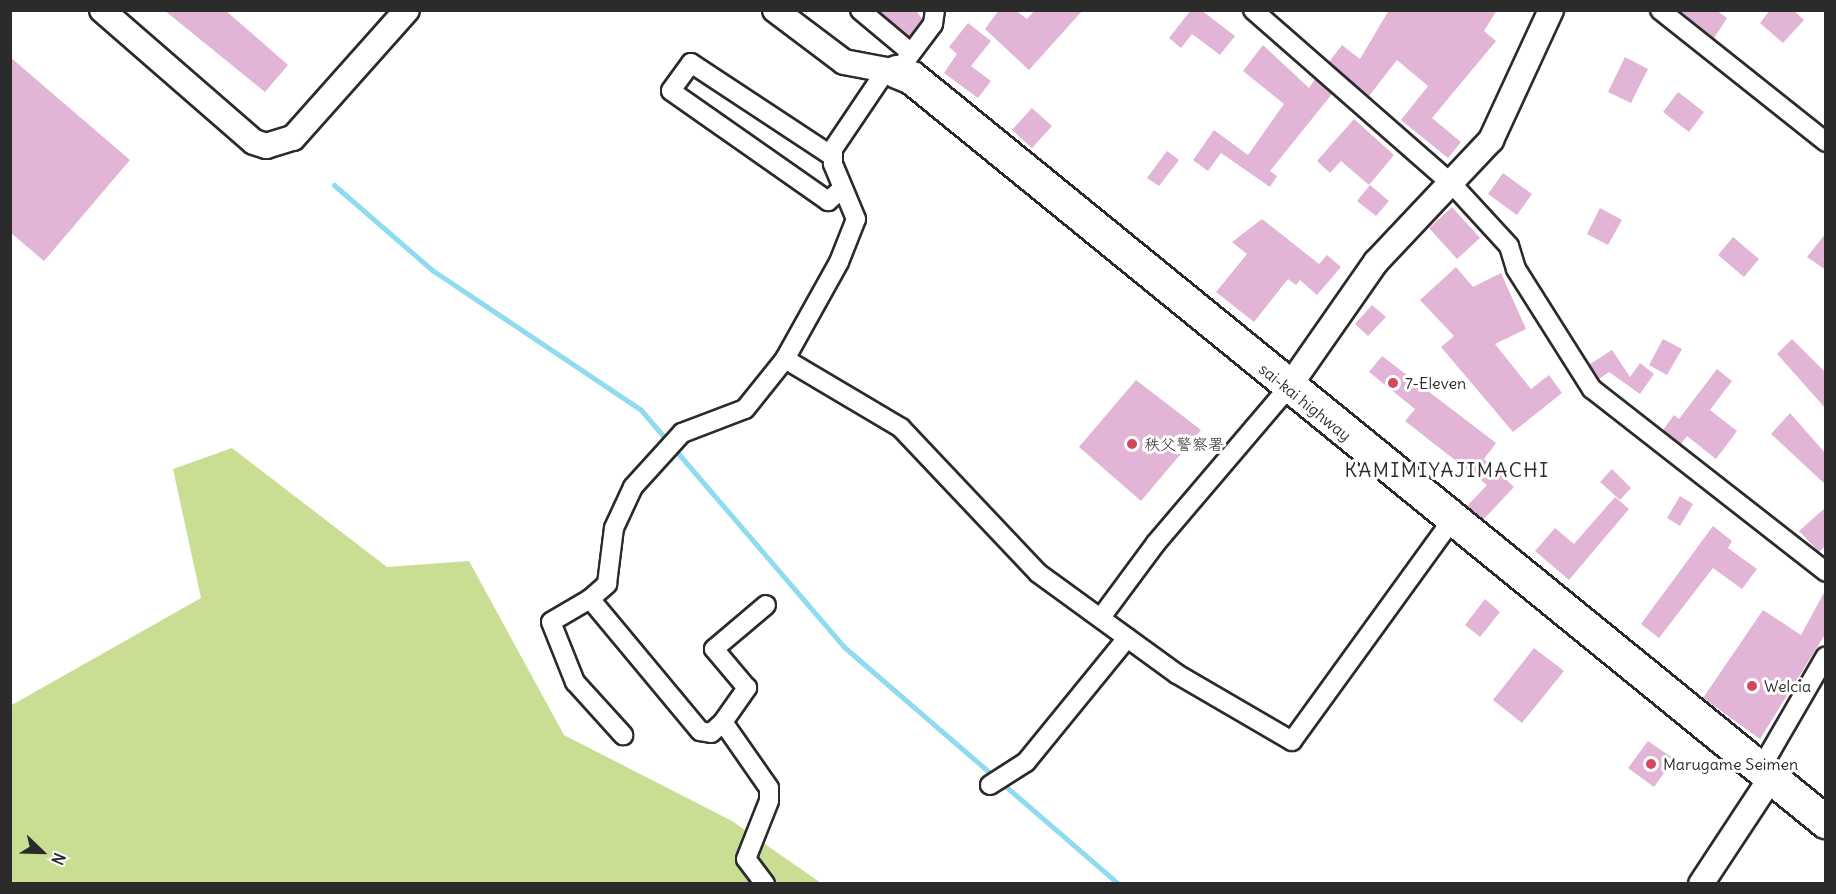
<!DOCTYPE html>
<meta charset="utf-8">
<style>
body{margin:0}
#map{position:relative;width:1836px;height:894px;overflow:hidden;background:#fff;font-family:Delius,"Klee One",sans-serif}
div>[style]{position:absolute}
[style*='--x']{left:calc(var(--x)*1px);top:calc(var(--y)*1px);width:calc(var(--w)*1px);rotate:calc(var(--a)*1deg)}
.green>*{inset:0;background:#c9de93}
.stream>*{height:5px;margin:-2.5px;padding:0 2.5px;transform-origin:2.5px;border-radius:2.5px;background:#8fdbef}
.building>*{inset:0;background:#e2b4d6}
.roads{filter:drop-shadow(2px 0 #2b2b2b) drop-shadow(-2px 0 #2b2b2b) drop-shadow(0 2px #2b2b2b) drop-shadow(0 -2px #2b2b2b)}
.street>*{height:18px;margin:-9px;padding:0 9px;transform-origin:9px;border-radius:9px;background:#fff}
.secondary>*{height:24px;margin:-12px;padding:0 12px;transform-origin:12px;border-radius:12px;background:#fff}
.highway>*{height:32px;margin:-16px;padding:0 16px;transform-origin:16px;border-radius:16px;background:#fff}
.dots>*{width:16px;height:16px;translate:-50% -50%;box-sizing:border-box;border:3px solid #fff;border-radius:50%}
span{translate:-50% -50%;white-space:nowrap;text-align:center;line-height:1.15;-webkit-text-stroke:6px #fff;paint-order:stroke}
.poi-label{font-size:16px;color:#2b2b2b}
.left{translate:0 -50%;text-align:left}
.street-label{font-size:16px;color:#2b2b2b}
.quarter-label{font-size:20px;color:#2b2b2b;letter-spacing:1.5px}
.frame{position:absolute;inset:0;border:12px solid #2b2b2b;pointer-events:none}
.north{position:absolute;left:12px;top:822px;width:60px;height:60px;-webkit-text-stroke:4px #fff;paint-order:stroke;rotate:113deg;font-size:16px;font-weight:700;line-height:24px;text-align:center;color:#2b2b2b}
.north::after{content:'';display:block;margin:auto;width:21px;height:27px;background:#2b2b2b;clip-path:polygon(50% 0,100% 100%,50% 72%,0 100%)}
</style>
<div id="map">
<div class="green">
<div style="clip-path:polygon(232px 448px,387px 567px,469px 561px,564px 735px,732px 821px,821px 883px,11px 883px,10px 706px,201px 598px,173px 469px)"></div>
</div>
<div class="stream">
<div style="--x:334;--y:185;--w:130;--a:40.9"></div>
<div style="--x:432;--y:270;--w:252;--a:33.8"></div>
<div style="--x:641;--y:410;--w:311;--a:49.4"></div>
<div style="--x:843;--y:646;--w:364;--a:40.8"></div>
</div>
<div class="building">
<div style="clip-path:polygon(164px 10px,225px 10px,288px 65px,265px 92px)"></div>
<div style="clip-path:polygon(878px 10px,916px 10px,922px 19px,909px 37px)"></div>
<div style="clip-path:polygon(999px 10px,1015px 10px,1027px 19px,1035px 10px,1083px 10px,1029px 70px,985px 29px)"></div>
<div style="clip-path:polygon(1191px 10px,1201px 10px,1235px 36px,1220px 55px,1192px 34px,1181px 48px,1169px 38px)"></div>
<div style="clip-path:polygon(1389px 10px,1497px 10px,1484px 31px,1496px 41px,1432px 118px,1461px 142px,1448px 158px,1401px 120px,1428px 86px,1397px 60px,1369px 96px,1329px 62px,1342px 45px,1360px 59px)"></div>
<div style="clip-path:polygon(1679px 10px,1716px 10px,1727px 18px,1714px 38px)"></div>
<div style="clip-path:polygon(1770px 10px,1793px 10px,1804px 20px,1783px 43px,1760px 23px)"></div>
<div style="clip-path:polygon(968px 23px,991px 41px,971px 66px,991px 81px,978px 98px,944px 73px,957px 54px,949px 47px)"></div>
<div style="clip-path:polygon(1263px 45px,1309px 88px,1315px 79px,1332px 94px,1270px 171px,1277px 176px,1270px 187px,1221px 153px,1208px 171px,1193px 160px,1214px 130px,1248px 155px,1284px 104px,1243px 71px)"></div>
<div style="clip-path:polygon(10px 57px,130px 160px,44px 261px,10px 232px)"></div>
<div style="clip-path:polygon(1625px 57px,1648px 69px,1631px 103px,1608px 92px)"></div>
<div style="clip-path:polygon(1678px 92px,1704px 112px,1689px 132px,1663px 112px)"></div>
<div style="clip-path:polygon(1032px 108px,1052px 126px,1032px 148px,1012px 130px)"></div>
<div style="clip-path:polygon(1354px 119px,1394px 155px,1369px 185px,1341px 161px,1330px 173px,1317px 161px)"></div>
<div style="clip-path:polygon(1167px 151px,1179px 160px,1159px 186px,1147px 178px)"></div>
<div style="clip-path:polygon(1503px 173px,1532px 194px,1517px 215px,1488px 194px)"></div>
<div style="clip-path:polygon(1370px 185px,1389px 201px,1376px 216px,1357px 201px)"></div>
<div style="clip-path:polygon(1452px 207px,1480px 238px,1457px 259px,1429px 228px)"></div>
<div style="clip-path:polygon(1600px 208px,1622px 220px,1608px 245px,1587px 234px)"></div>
<div style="clip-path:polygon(1262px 219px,1319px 264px,1327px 255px,1341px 267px,1317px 295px,1300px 280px,1296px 285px,1288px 279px,1254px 322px,1216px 292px,1247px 254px,1232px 242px)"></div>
<div style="clip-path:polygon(1826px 233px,1826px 270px,1807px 257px)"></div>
<div style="clip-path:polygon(1733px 237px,1759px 259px,1744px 277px,1718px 255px)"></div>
<div style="clip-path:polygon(1456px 267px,1473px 287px,1501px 273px,1526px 329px,1495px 344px,1531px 389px,1549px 375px,1562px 393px,1513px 432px,1441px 347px,1454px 336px,1420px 300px)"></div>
<div style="clip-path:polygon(1372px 305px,1386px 317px,1368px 336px,1355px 324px)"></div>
<div style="clip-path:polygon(1663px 339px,1682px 349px,1667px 375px,1649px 365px)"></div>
<div style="clip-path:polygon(1792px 339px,1826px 373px,1826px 409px,1777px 354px)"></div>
<div style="clip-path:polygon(1612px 350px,1630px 377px,1640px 363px,1654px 374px,1640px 394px,1609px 372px,1599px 379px,1590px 364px)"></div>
<div style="clip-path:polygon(1382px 356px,1496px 443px,1484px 459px,1514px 487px,1483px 520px,1467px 506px,1487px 485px,1405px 421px,1415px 409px,1369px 372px)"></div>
<div style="clip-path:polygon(1717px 369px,1732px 381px,1710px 410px,1737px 431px,1716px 459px,1687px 436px,1681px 444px,1663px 430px,1674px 415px,1679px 419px)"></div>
<div style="clip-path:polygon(1136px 380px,1201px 430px,1141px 501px,1079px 447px)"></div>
<div style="clip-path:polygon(1790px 413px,1826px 454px,1826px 485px,1771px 434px)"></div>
<div style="clip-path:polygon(1612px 469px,1631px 488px,1620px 500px,1600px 482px)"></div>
<div style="clip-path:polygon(1680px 496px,1693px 504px,1680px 526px,1667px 518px)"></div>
<div style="clip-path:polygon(1615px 497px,1629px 509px,1569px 580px,1535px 551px,1555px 528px,1574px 544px)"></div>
<div style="clip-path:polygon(1826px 507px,1826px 545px,1819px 552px,1799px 531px)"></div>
<div style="clip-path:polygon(1713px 526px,1732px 541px,1728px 548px,1757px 569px,1742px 589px,1713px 568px,1659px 638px,1641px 624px)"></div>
<div style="clip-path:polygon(1826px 589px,1826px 633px,1760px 739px,1703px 698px,1763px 610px,1801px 635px)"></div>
<div style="clip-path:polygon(1485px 599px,1500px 612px,1480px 637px,1465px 625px)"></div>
<div style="clip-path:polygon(1534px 648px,1564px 671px,1522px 723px,1493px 700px)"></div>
<div style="clip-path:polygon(1648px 741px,1674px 759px,1654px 787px,1628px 768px)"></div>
</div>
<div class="roads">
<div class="street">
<div style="--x:860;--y:10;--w:64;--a:39.9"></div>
<div style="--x:1253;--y:10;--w:266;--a:41.2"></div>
<div style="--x:1453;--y:185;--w:83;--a:47.4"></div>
<div style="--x:1509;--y:246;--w:24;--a:73"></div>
<div style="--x:1516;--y:269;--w:142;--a:57.7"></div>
<div style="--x:1592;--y:389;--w:297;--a:38"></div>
<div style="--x:1660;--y:10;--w:212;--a:38.5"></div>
<div style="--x:897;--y:72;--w:60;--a:-53.1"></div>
<div style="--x:933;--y:24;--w:14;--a:-82"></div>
<div style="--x:832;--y:156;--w:169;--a:-146.6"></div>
<div style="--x:691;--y:63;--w:34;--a:126"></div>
<div style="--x:671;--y:91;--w:192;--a:35"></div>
<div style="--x:828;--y:201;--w:18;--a:-41"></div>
<div style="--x:785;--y:359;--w:135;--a:30.7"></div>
<div style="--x:901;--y:428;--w:199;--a:46.6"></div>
<div style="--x:1038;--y:573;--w:172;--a:36"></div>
<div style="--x:1177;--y:674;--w:133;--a:30.2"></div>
<div style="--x:1292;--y:741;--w:271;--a:-54.1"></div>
<div style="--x:590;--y:599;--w:45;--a:149.5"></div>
<div style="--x:551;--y:622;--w:65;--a:68.2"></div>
<div style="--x:575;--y:682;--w:72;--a:47.8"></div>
<div style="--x:1102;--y:616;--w:91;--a:-53.5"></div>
<div style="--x:1156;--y:543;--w:204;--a:-49.6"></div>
<div style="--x:723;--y:722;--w:42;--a:-54.8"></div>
<div style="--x:747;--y:688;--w:51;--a:-130.2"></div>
<div style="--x:714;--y:649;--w:68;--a:-40.2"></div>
<div style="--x:1761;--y:768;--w:129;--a:-59.9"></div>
<div style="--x:990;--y:785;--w:43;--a:-32.6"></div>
<div style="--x:1026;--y:762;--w:160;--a:-50.8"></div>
<div style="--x:765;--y:884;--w:31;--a:-127"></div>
<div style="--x:746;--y:859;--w:62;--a:-68.4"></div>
<div style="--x:769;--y:801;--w:13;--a:-90"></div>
<div style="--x:769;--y:788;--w:80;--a:-124.9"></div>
<div style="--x:723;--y:722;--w:16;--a:137"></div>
<div style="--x:711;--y:733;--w:11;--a:-170"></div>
<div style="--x:700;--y:731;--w:172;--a:-129.8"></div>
<div style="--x:590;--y:599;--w:23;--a:-41"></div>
<div style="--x:607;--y:584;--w:56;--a:-82.9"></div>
<div style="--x:614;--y:528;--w:45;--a:-65.1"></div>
<div style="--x:633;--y:487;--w:73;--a:-47.8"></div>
<div style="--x:682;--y:433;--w:67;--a:-20.9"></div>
<div style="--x:745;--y:409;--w:64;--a:-51.3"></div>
<div style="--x:785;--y:359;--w:111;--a:-60.9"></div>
<div style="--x:839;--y:262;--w:46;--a:-68.4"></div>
<div style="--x:856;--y:219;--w:60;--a:-112.7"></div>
<div style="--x:833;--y:164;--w:15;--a:-90"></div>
<div style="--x:833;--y:149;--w:93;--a:-56"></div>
</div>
<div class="secondary">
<div style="--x:102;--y:10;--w:201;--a:41"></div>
<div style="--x:254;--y:142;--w:13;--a:18"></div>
<div style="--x:266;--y:146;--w:28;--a:-17"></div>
<div style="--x:293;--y:138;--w:171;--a:-48.3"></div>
<div style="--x:775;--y:10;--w:86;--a:37"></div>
<div style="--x:844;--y:62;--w:54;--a:10.7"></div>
<div style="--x:1288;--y:388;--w:154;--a:-55.1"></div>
<div style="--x:1376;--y:262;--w:168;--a:-46.7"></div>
<div style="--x:1491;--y:140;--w:143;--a:-65.2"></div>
<div style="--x:1701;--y:884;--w:127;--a:-56.6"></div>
</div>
<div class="highway">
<div style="--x:897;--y:72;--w:16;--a:22"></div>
<div style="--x:912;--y:78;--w:1179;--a:39.15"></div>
</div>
</div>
<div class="dots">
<div style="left:1393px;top:383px;background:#d1495b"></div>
<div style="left:1132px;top:444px;background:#d1495b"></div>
<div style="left:1752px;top:686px;background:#d1495b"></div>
<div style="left:1651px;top:764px;background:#d1495b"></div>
</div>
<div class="poi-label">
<span class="left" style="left:1405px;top:383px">7-Eleven</span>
<span class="left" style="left:1144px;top:444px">秩父警察署</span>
<span class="left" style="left:1764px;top:686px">Welcia</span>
<span class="left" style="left:1663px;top:764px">Marugame Seimen</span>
</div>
<div class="street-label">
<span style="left:1305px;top:402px;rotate:39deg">sai-kai highway</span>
</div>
<div class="quarter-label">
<span style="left:1447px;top:469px">KAMIMIYAJIMACHI</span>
</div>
<div class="frame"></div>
<div class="north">N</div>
</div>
